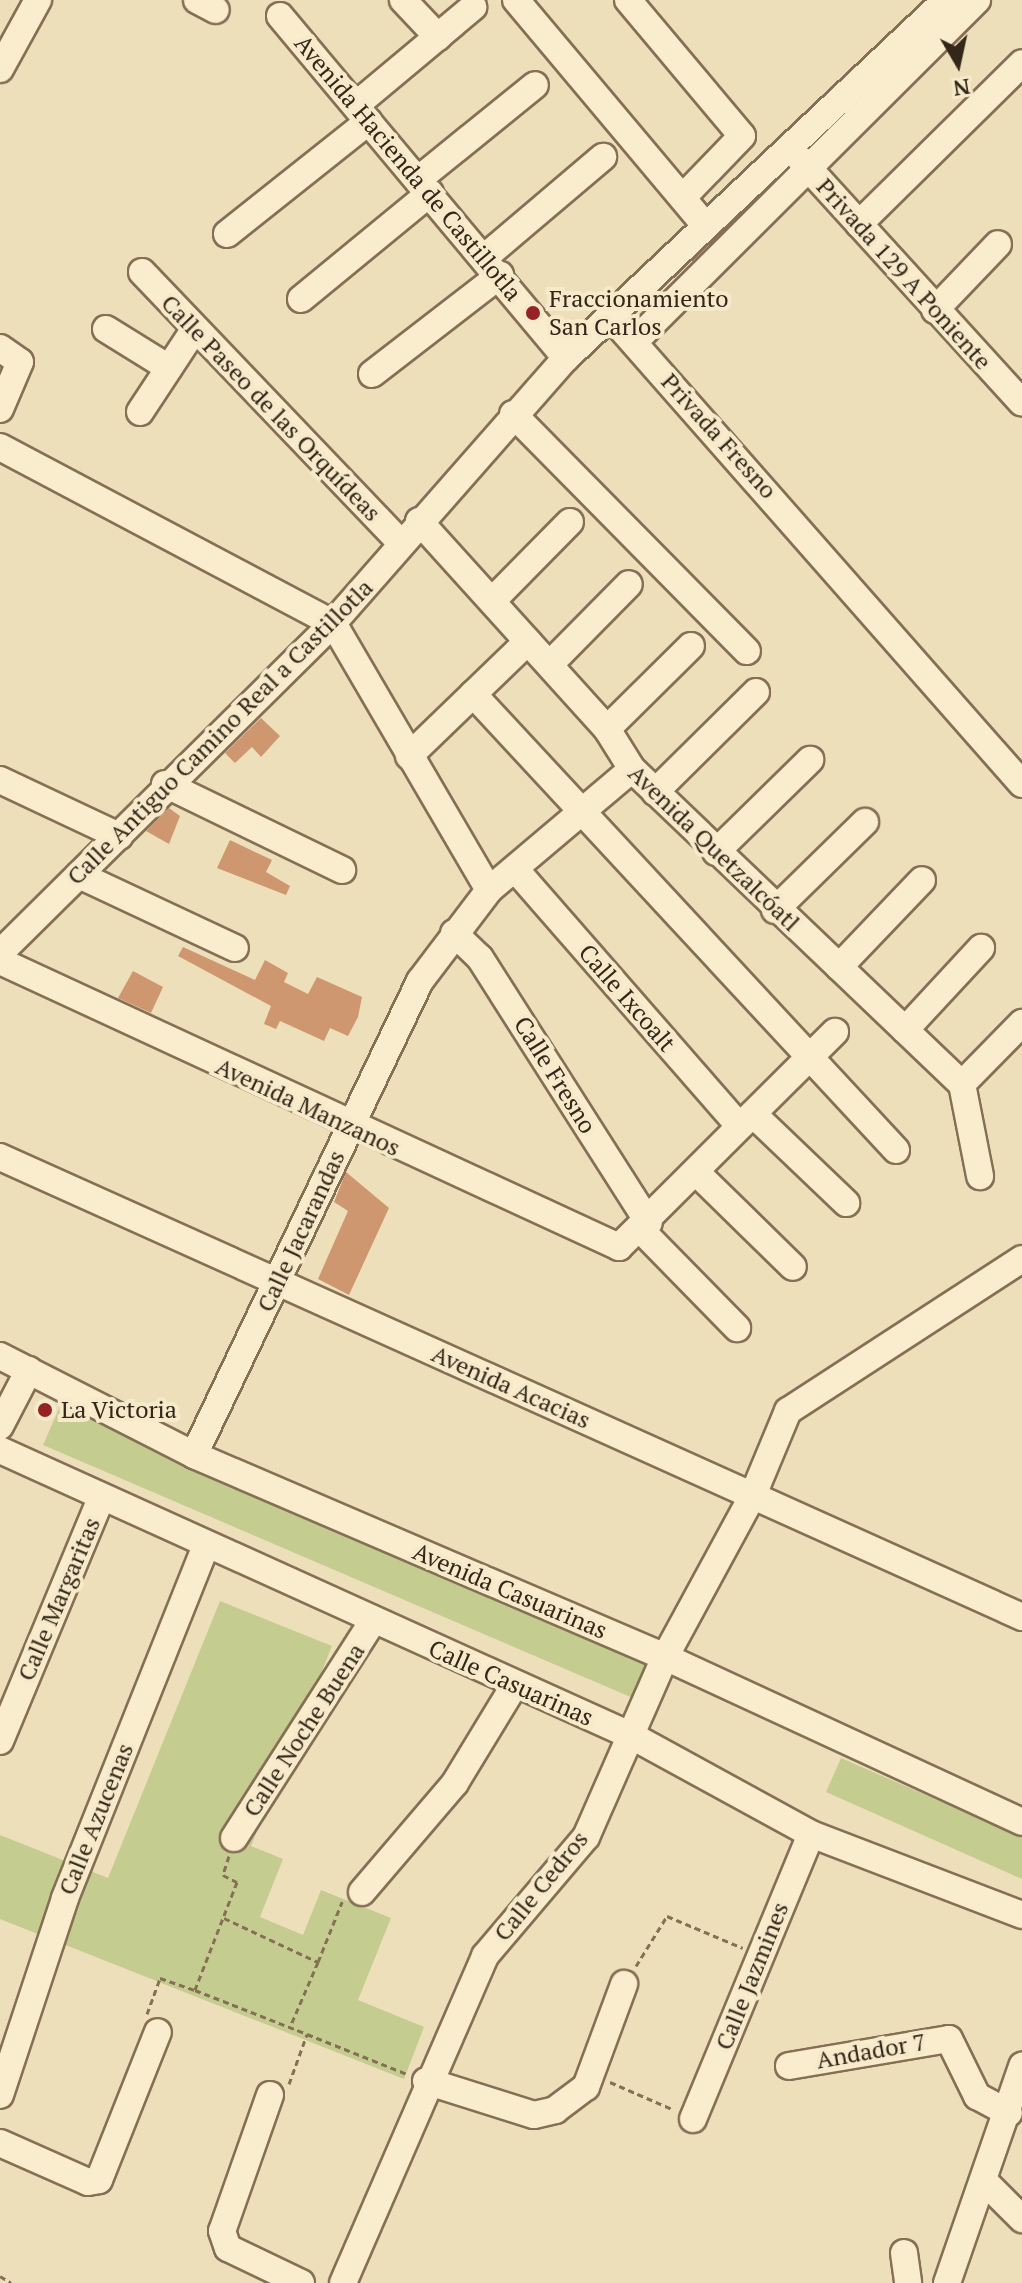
<!DOCTYPE html>
<meta charset="utf-8">
<style>
body{margin:0}
#map{position:relative;width:1022px;height:2283px;overflow:hidden;background:#eedfbb;font-family:"PT Serif",serif}
div>[style]{position:absolute}
[style*='--x']{left:calc(var(--x)*1px);top:calc(var(--y)*1px);width:calc(var(--w)*1px);rotate:calc(var(--a)*1deg)}
.green>*{inset:0;background:#c4cc8f}
.building>*{inset:0;background:#ce976f}
.path>*{height:3px;margin-top:-1.5px;transform-origin:0;background:repeating-linear-gradient(90deg,#856f55 0 6px,transparent 0 10px)}
.roads{filter:drop-shadow(2px 0 #856f55) drop-shadow(-2px 0 #856f55) drop-shadow(0 2px #856f55) drop-shadow(0 -2px #856f55)}
.minor>*{height:26px;margin:-13px;padding:0 13px;transform-origin:13px;border-radius:13px;background:#faedcd}
.dots>*{width:22px;height:22px;translate:-50% -50%;box-sizing:border-box;border:4px solid #f6eaca;border-radius:50%}
span{translate:-50% -50%;white-space:nowrap;text-align:center;line-height:1.15;-webkit-text-stroke:8px #f6eaca;paint-order:stroke}
.street-label{font-size:24px;color:#34271a}
.poi-label{font-size:24px;color:#34271a}
.left{translate:0 -50%;text-align:left}
.north{position:absolute;left:918px;top:24px;width:80px;height:80px;-webkit-text-stroke:6px #f6eaca;paint-order:stroke;rotate:171deg;font-size:22px;font-weight:700;line-height:32px;text-align:center;color:#34271a}
.north::after{content:'';display:block;margin:auto;width:28px;height:36px;background:#34271a;clip-path:polygon(50% 0,100% 100%,50% 72%,0 100%)}
</style>
<div id="map">
<div class="green">
<div style="clip-path:polygon(61px 1404px,651px 1657px,633px 1698px,43px 1445px)"></div>
<div style="clip-path:polygon(220px 1601px,332px 1646px,251px 1846px,283px 1859px,260px 1917px,303px 1935px,321px 1890px,391px 1918px,358px 2000px,424px 2027px,404px 2079px,0 1919px,0 1835px,108px 1878px)"></div>
<div style="clip-path:polygon(841px 1758px,1022px 1837px,1022px 1879px,826px 1792px)"></div>
</div>
<div class="building">
<div style="clip-path:polygon(261px 718px,280px 736px,261px 757px,252px 747px,235px 763px,225px 753px)"></div>
<div style="clip-path:polygon(169px 808px,180px 816px,169px 844px,146px 831px)"></div>
<div style="clip-path:polygon(230px 840px,272px 860px,266px 872px,290px 886px,286px 895px,217px 868px)"></div>
<div style="clip-path:polygon(183px 947px,255px 980px,265px 960px,288px 973px,284px 982px,308px 994px,317px 977px,362px 997px,358px 1017px,348px 1036px,330px 1028px,324px 1041px,280px 1021px,276px 1029px,264px 1024px,271px 1006px,178px 956px)"></div>
<div style="clip-path:polygon(133px 971px,163px 987px,151px 1013px,118px 998px)"></div>
<div style="clip-path:polygon(346px 1172px,389px 1208px,349px 1295px,318px 1279px,348px 1211px,334px 1202px)"></div>
</div>
<div class="path">
<div style="--x:229;--y:1856;--w:20;--a:108"></div>
<div style="--x:223;--y:1875;--w:16;--a:27"></div>
<div style="--x:237;--y:1882;--w:116;--a:111.3"></div>
<div style="--x:195;--y:1990;--w:120;--a:21.4"></div>
<div style="--x:224;--y:1918;--w:104;--a:25.1"></div>
<div style="--x:318;--y:1962;--w:71;--a:113.3"></div>
<div style="--x:318;--y:1962;--w:65;--a:-68.2"></div>
<div style="--x:636;--y:1966;--w:59;--a:-58.2"></div>
<div style="--x:667;--y:1916;--w:82;--a:22.8"></div>
<div style="--x:147;--y:2014;--w:38;--a:-70"></div>
<div style="--x:160;--y:1978;--w:37;--a:19"></div>
<div style="--x:610;--y:2082;--w:68;--a:23.5"></div>
<div style="--x:289;--y:2084;--w:53;--a:-70.2"></div>
<div style="--x:307;--y:2034;--w:108;--a:21.8"></div>
<div style="--x:0;--y:2276;--w:13;--a:32"></div>
</div>
<div class="roads">
<div class="minor">
<div style="--x:197;--y:0;--w:21;--a:28"></div>
<div style="--x:403;--y:0;--w:51;--a:46.6"></div>
<div style="--x:516;--y:0;--w:294;--a:50"></div>
<div style="--x:628;--y:0;--w:177;--a:50"></div>
<div style="--x:742;--y:136;--w:82;--a:134"></div>
<div style="--x:280;--y:16;--w:446;--a:50.1"></div>
<div style="--x:0;--y:69;--w:79;--a:-61.2"></div>
<div style="--x:356;--y:105;--w:153;--a:-39.9"></div>
<div style="--x:801;--y:160;--w:328;--a:47.7"></div>
<div style="--x:419;--y:179;--w:149;--a:-39"></div>
<div style="--x:859;--y:224;--w:229;--a:-44.6"></div>
<div style="--x:227;--y:234;--w:181;--a:-38.5"></div>
<div style="--x:485;--y:257;--w:155;--a:-40.3"></div>
<div style="--x:142;--y:272;--w:375;--a:46.3"></div>
<div style="--x:301;--y:299;--w:167;--a:-39.4"></div>
<div style="--x:935;--y:310;--w:91;--a:-46.3"></div>
<div style="--x:611;--y:317;--w:622;--a:48.65"></div>
<div style="--x:106;--y:329;--w:74;--a:31.8"></div>
<div style="--x:635;--y:341;--w:483;--a:-44.9"></div>
<div style="--x:0;--y:348;--w:24;--a:35"></div>
<div style="--x:20;--y:362;--w:51;--a:113.1"></div>
<div style="--x:372;--y:374;--w:162;--a:-37.7"></div>
<div style="--x:140;--y:412;--w:98;--a:-56.6"></div>
<div style="--x:513;--y:414;--w:333;--a:45.4"></div>
<div style="--x:0;--y:447;--w:377;--a:27.9"></div>
<div style="--x:333;--y:623;--w:309;--a:59.7"></div>
<div style="--x:419;--y:521;--w:280;--a:47.9"></div>
<div style="--x:607;--y:729;--w:47;--a:58"></div>
<div style="--x:632;--y:769;--w:456;--a:43.7"></div>
<div style="--x:492;--y:601;--w:111;--a:-45.4"></div>
<div style="--x:550;--y:664;--w:112;--a:-45.4"></div>
<div style="--x:473;--y:694;--w:622;--a:47.15"></div>
<div style="--x:607;--y:729;--w:118;--a:-44.7"></div>
<div style="--x:409;--y:756;--w:165;--a:-44"></div>
<div style="--x:0;--y:780;--w:132;--a:25.2"></div>
<div style="--x:165;--y:784;--w:197;--a:25.9"></div>
<div style="--x:655;--y:792;--w:142;--a:-44.7"></div>
<div style="--x:716;--y:852;--w:132;--a:-44.4"></div>
<div style="--x:516;--y:870;--w:340;--a:48.9"></div>
<div style="--x:79;--y:875;--w:172;--a:25.1"></div>
<div style="--x:775;--y:910;--w:126;--a:-44.4"></div>
<div style="--x:454;--y:933;--w:36;--a:44"></div>
<div style="--x:480;--y:958;--w:314;--a:57.5"></div>
<div style="--x:0;--y:953;--w:469;--a:-44.7"></div>
<div style="--x:333;--y:623;--w:353;--a:-48.7"></div>
<div style="--x:566;--y:358;--w:522;--a:-43.29"></div>
<div style="--x:0;--y:961;--w:682;--a:24.8"></div>
<div style="--x:619;--y:1247;--w:305;--a:-44.9"></div>
<div style="--x:839;--y:967;--w:120;--a:-46.3"></div>
<div style="--x:905;--y:1030;--w:112;--a:-47.2"></div>
<div style="--x:962;--y:1084;--w:94;--a:78.9"></div>
<div style="--x:962;--y:1084;--w:86;--a:-45.5"></div>
<div style="--x:753;--y:1114;--w:129;--a:43.7"></div>
<div style="--x:0;--y:1157;--w:1121;--a:24.23"></div>
<div style="--x:697;--y:1173;--w:134;--a:44.4"></div>
<div style="--x:642;--y:1231;--w:136;--a:45.6"></div>
<div style="--x:0;--y:1356;--w:218;--a:27"></div>
<div style="--x:194;--y:1455;--w:512;--a:23.21"></div>
<div style="--x:665;--y:1657;--w:393;--a:24.8"></div>
<div style="--x:0;--y:1426;--w:63;--a:-62.6"></div>
<div style="--x:0;--y:1450;--w:694;--a:24.35"></div>
<div style="--x:632;--y:1736;--w:204;--a:28.7"></div>
<div style="--x:811;--y:1834;--w:226;--a:21"></div>
<div style="--x:194;--y:1455;--w:525;--a:-64.51"></div>
<div style="--x:420;--y:981;--w:114;--a:-52.8"></div>
<div style="--x:489;--y:890;--w:187;--a:-40.2"></div>
<div style="--x:0;--y:1741;--w:260;--a:-67.4"></div>
<div style="--x:234;--y:1838;--w:256;--a:-57.4"></div>
<div style="--x:362;--y:1892;--w:143;--a:-49.5"></div>
<div style="--x:455;--y:1783;--w:114;--a:-58.7"></div>
<div style="--x:789;--y:2066;--w:162;--a:-9.6"></div>
<div style="--x:949;--y:2039;--w:64;--a:63.8"></div>
<div style="--x:977;--y:2096;--w:36;--a:28"></div>
<div style="--x:426;--y:2081;--w:113;--a:17.5"></div>
<div style="--x:534;--y:2115;--w:22;--a:-13"></div>
<div style="--x:555;--y:2110;--w:39;--a:-37"></div>
<div style="--x:586;--y:2087;--w:110;--a:-69.7"></div>
<div style="--x:0;--y:2095;--w:207;--a:-71.7"></div>
<div style="--x:65;--y:1898;--w:377;--a:-68.2"></div>
<div style="--x:270;--y:2095;--w:144;--a:109.4"></div>
<div style="--x:222;--y:2231;--w:18;--a:71"></div>
<div style="--x:228;--y:2248;--w:81;--a:25.6"></div>
<div style="--x:693;--y:2119;--w:308;--a:-67.5"></div>
<div style="--x:0;--y:2143;--w:96;--a:23.9"></div>
<div style="--x:88;--y:2182;--w:11;--a:-10"></div>
<div style="--x:99;--y:2180;--w:159;--a:-68.3"></div>
<div style="--x:984;--y:2181;--w:54;--a:45"></div>
<div style="--x:904;--y:2253;--w:30;--a:82"></div>
<div style="--x:343;--y:2283;--w:357;--a:-66.5"></div>
<div style="--x:485;--y:1956;--w:156;--a:-49.7"></div>
<div style="--x:586;--y:1837;--w:197;--a:-66.3"></div>
<div style="--x:665;--y:1657;--w:184;--a:-61.5"></div>
<div style="--x:753;--y:1495;--w:91;--a:-67.4"></div>
<div style="--x:788;--y:1411;--w:279;--a:-33"></div>
<div style="--x:947;--y:2283;--w:230;--a:-70.9"></div>
</div>
</div>
<div class="dots">
<div style="left:533px;top:313px;background:#962323"></div>
<div style="left:45px;top:1410px;background:#962323"></div>
</div>
<div class="street-label">
<span style="left:408px;top:168px;rotate:50deg">Avenida Hacienda de Castillotla</span>
<span style="left:904px;top:274px;rotate:48deg">Privada 129 A Poniente</span>
<span style="left:271px;top:408px;rotate:46deg">Calle Paseo de las Orquídeas</span>
<span style="left:719px;top:436px;rotate:48deg">Privada Fresno</span>
<span style="left:220px;top:732px;rotate:-45deg">Calle Antiguo Camino Real a Castillotla</span>
<span style="left:714px;top:848px;rotate:44deg">Avenida Quetzalcóatl</span>
<span style="left:627px;top:998px;rotate:49deg">Calle Ixcoalt</span>
<span style="left:555px;top:1075px;rotate:58deg">Calle Fresno</span>
<span style="left:308px;top:1107px;rotate:25deg">Avenida Manzanos</span>
<span style="left:301px;top:1231px;rotate:-65deg">Calle Jacarandas</span>
<span style="left:511px;top:1387px;rotate:24deg">Avenida Acacias</span>
<span style="left:510px;top:1591px;rotate:23deg">Avenida Casuarinas</span>
<span style="left:59px;top:1599px;rotate:-67deg">Calle Margaritas</span>
<span style="left:511px;top:1683px;rotate:24deg">Calle Casuarinas</span>
<span style="left:304px;top:1730px;rotate:-57deg">Calle Noche Buena</span>
<span style="left:96px;top:1819px;rotate:-68deg">Calle Azucenas</span>
<span style="left:541px;top:1886px;rotate:-51deg">Calle Cedros</span>
<span style="left:752px;top:1976px;rotate:-68deg">Calle Jazmines</span>
<span style="left:871px;top:2051px;rotate:-10deg">Andador 7</span>
</div>
<div class="poi-label">
<span class="left" style="left:549px;top:313px">Fraccionamiento<br>San Carlos</span>
<span class="left" style="left:61px;top:1410px">La Victoria</span>
</div>
<div class="north">N</div>
</div>
